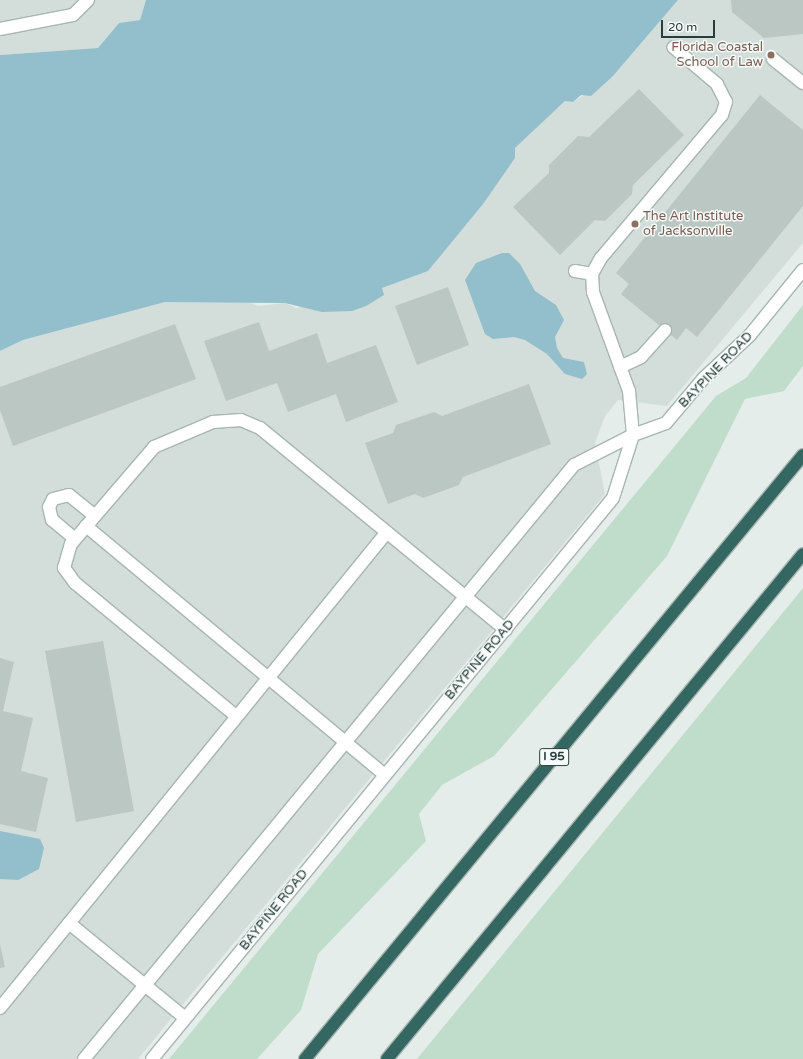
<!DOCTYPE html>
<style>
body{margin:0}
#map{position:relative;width:803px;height:1059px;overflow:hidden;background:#e5edea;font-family:"Varela Round",sans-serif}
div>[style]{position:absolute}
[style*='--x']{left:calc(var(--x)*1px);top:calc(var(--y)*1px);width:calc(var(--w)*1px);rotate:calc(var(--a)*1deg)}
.built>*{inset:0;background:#d3ddd9}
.green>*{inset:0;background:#c0dcca}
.water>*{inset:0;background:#93becc}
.building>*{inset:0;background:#bbc7c3}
.roads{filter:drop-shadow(1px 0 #a8b5b1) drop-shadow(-1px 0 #a8b5b1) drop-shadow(0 1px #a8b5b1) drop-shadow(0 -1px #a8b5b1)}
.minor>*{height:12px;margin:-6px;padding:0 6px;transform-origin:6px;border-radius:6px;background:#fff}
.highway>*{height:12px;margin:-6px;padding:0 6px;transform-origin:6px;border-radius:6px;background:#346761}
.dots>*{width:11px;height:11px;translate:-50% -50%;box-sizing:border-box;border:2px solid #f6faf8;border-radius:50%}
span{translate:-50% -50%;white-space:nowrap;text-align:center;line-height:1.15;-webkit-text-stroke:3px #f6faf8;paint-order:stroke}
.shield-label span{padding:1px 3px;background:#f6faf8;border:1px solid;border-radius:3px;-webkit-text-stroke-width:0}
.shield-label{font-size:12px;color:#263d39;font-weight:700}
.education-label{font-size:13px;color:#785e54}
.right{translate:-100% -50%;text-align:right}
.left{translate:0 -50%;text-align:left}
.street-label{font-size:13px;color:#263d39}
.scale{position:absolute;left:661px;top:20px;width:54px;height:18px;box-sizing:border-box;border:2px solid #263d39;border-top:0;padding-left:5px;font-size:12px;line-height:14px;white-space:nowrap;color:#263d39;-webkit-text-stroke:3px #f6faf8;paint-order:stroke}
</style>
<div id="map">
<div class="built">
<div style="clip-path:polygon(0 0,146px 0,140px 20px,119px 23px,98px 48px,0 55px)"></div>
<div style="clip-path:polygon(678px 0,803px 0,803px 243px,667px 406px,618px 400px,605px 416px,595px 443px,605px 494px,138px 1059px,0 1059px,0 351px,23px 340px,165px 302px,246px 301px,258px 306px,285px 303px,296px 308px,382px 288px,428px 271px,515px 158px,515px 148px,565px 101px,573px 102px,613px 76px)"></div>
</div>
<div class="green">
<div style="clip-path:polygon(803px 305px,803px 366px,784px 391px,745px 399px,667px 556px,494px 756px,442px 785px,419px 814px,426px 841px,318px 954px,301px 1010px,257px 1059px,169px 1059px,716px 396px,746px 378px)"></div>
<div style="clip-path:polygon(803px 588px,803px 1059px,417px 1059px,696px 719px)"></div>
</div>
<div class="water">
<div style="clip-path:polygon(146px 0,678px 0,613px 76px,591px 96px,581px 95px,573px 102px,565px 101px,515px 148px,515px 158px,483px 204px,428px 271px,382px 288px,384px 295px,366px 306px,352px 311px,322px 312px,285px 303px,165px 302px,23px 340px,0 351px,0 55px,98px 48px,119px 23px,140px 20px)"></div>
<div style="clip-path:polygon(502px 253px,509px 253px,520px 264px,535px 291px,556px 305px,564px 320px,555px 337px,557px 348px,563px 358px,584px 362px,587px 374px,582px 379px,565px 374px,547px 354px,525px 340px,514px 337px,493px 339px,485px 334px,465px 280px,476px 263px)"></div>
<div style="clip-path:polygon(0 831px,40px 839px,44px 848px,39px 869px,18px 880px,0 879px)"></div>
</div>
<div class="building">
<div style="clip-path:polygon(731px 0,803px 0,803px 34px,764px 38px,732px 12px)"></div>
<div style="clip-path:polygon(639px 89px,684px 135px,633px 185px,632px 194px,605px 221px,595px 220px,560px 255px,513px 207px,549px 173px,549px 165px,578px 136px,589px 137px)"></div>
<div style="clip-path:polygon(760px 95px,803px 130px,803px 206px,697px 337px,686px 328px,677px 340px,621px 294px,629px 284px,616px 273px)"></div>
<div style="clip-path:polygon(448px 287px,469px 345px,417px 365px,395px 306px)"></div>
<div style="clip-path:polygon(259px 322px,269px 351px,317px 333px,327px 363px,376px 345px,398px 402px,346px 422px,336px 394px,288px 412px,277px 383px,226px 401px,204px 341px)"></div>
<div style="clip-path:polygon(175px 324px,196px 379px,13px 446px,0 410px,0 387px)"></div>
<div style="clip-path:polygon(529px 384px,551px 444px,463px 477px,459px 485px,423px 498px,415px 494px,388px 504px,365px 443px,393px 433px,396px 425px,434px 412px,442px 416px)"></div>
<div style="clip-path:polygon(103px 641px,134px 811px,76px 822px,45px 651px)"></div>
<div style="clip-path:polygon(0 658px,14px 662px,3px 711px,33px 718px,21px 771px,48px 778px,36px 832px,0 824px)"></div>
<div style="clip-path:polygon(0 944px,5px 967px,0 968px)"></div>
</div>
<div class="roads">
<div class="minor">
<div style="--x:0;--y:29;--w:74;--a:-10.9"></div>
<div style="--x:73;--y:15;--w:21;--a:-45"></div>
<div style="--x:773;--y:59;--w:38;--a:39"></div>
<div style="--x:575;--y:271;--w:17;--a:10"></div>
<div style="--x:620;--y:367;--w:23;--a:-25"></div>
<div style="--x:641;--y:357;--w:36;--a:-48"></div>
<div style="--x:86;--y:526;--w:389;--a:39.8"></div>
<div style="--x:75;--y:539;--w:30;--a:-140"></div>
<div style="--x:52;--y:520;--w:13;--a:-103"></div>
<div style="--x:49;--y:507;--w:9;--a:-63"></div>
<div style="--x:53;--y:499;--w:16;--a:-14"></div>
<div style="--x:69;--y:495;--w:33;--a:39"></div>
<div style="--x:236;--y:716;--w:209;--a:-140.4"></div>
<div style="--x:75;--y:583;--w:19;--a:-126"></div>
<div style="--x:64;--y:568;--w:25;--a:-74"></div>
<div style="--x:71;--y:544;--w:128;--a:-49.4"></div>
<div style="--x:154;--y:447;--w:64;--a:-23"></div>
<div style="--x:213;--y:422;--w:28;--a:-4"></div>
<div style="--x:241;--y:420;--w:21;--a:23"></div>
<div style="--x:260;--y:428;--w:318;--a:39.4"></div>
<div style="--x:69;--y:923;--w:150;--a:39.3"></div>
<div style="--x:0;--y:1008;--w:613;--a:-50.89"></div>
<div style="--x:84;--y:1059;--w:770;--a:-50.48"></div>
<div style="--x:574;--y:465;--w:66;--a:-27"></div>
<div style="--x:633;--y:435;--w:44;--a:-95.2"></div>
<div style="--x:629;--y:391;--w:105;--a:-110"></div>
<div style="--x:593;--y:292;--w:18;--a:-93"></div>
<div style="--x:592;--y:274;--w:18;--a:-61"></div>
<div style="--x:601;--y:258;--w:187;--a:-49.8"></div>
<div style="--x:722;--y:115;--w:14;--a:-73"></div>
<div style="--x:726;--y:102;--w:20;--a:-117"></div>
<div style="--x:717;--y:84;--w:57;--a:-139.9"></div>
<div style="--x:152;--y:1059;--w:726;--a:-50.59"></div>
<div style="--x:613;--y:498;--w:66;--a:-72.4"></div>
<div style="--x:633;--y:435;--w:35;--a:-20"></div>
<div style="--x:666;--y:423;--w:57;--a:-49.9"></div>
<div style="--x:703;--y:379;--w:64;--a:-43.1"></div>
<div style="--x:750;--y:335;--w:84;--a:-50.8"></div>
</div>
<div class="highway">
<div style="--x:305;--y:1059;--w:783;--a:-50.49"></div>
<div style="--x:387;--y:1059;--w:654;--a:-50.52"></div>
</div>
</div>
<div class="dots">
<div style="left:771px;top:55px;background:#8d6e63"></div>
<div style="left:635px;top:224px;background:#8d6e63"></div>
</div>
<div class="shield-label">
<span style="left:554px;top:757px">I 95</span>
</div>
<div class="education-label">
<span class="right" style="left:763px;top:55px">Florida Coastal<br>School of Law</span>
<span class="left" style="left:643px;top:224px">The Art Institute<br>of Jacksonville</span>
</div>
<div class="street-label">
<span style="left:716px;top:370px;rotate:-46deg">BAYPINE ROAD</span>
<span style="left:480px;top:660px;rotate:-50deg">BAYPINE ROAD</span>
<span style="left:274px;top:910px;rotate:-51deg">BAYPINE ROAD</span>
</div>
<div class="scale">20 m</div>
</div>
